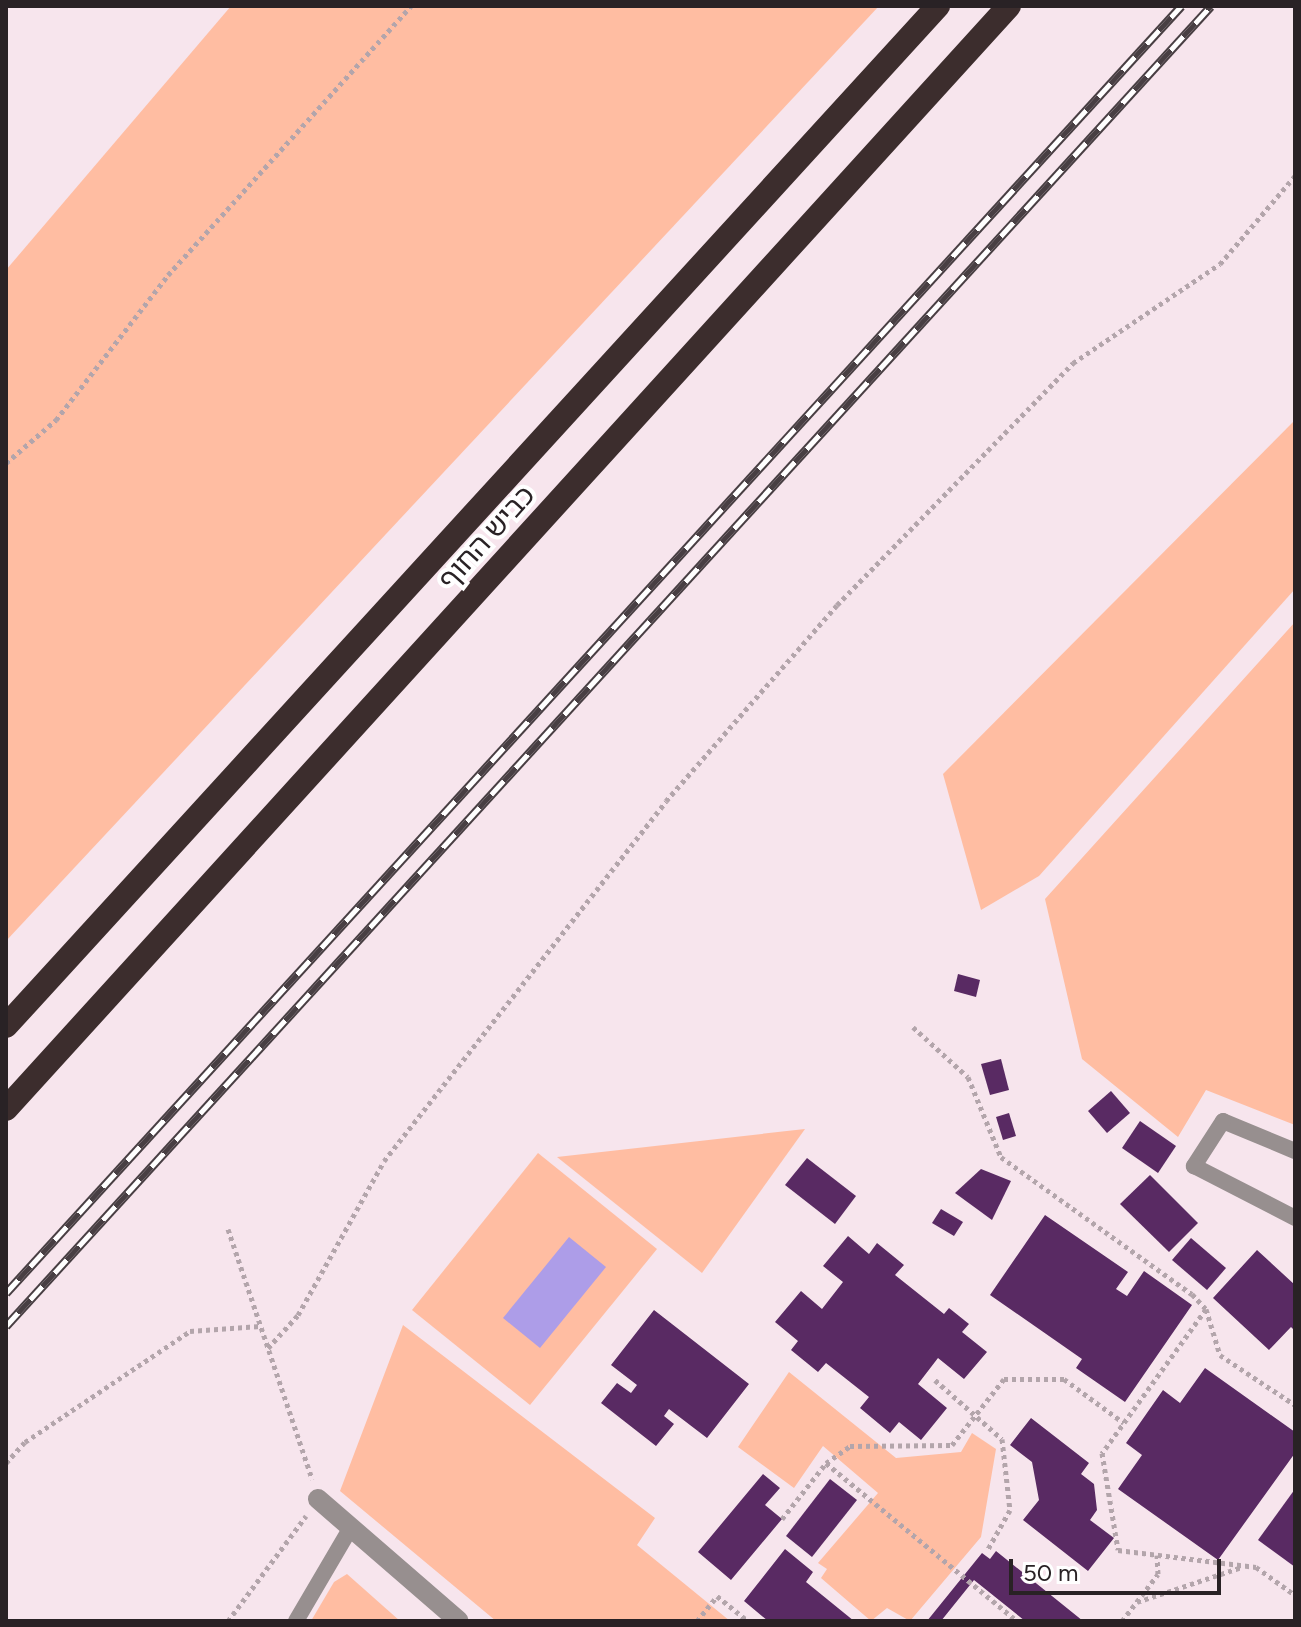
<!DOCTYPE html>
<meta charset="utf-8">
<style>
body{margin:0}
#map{position:relative;width:1301px;height:1627px;overflow:hidden;background:#f7e5ed;font-family:Figtree,"Noto Sans Hebrew",sans-serif}
div>[style]{position:absolute}
[style*='--x']{left:calc(var(--x)*1px);top:calc(var(--y)*1px);width:calc(var(--w)*1px);rotate:calc(var(--a)*1deg)}
.green>*{inset:0;background:#ffbda2}
.water>*{inset:0;background:#ad9de8}
.building>*{inset:0;background:#592a63}
.path>*{height:5px;margin-top:-2.5px;transform-origin:0;background:repeating-linear-gradient(90deg,#b3a5ab 0 4px,transparent 0 8px)}
.lane>*{height:16px;margin:-8px;padding:0 8px;transform-origin:8px;border-radius:8px;background:#978f8f}
.street>*{height:20px;margin:-10px;padding:0 10px;transform-origin:10px;border-radius:10px;background:#978f8f}
.highway>*{height:24px;margin:-12px;padding:0 12px;transform-origin:12px;border-radius:12px;background:#3c2d2d}
.rail>*{height:9px;margin-top:-4.5px;transform-origin:0;background:repeating-linear-gradient(90deg,#fff 0 18px,#483f43 0 36px);box-sizing:border-box;border-block:2px solid #483f43}
span{translate:-50% -50%;white-space:nowrap;text-align:center;line-height:1.15;-webkit-text-stroke:8px #fff;paint-order:stroke}
.street-label{font-size:28px;color:#292225}
.frame{position:absolute;inset:0;border:8px solid #292225;pointer-events:none}
.scale{position:absolute;left:1009px;top:1559px;width:212px;height:36px;box-sizing:border-box;border:4px solid #292225;border-top:0;padding-left:10px;font-size:24px;line-height:28px;white-space:nowrap;color:#292225;-webkit-text-stroke:6px #fff;paint-order:stroke}
</style>
<div id="map">
<div class="green">
<div style="clip-path:polygon(231px 6px,879px 6px,6px 941px,6px 270px)"></div>
<div style="clip-path:polygon(1295px 420px,1295px 589px,1039px 876px,981px 910px,943px 774px)"></div>
<div style="clip-path:polygon(1295px 622px,1295px 1125px,1206px 1090px,1178px 1137px,1082px 1059px,1045px 899px)"></div>
<div style="clip-path:polygon(805px 1129px,702px 1273px,557px 1157px)"></div>
<div style="clip-path:polygon(538px 1153px,657px 1249px,530px 1405px,412px 1310px)"></div>
<div style="clip-path:polygon(403px 1325px,655px 1518px,637px 1545px,730px 1621px,496px 1621px,340px 1491px)"></div>
<div style="clip-path:polygon(789px 1372px,896px 1458px,961px 1452px,972px 1433px,996px 1449px,981px 1537px,910px 1621px,887px 1608px,871px 1621px,821px 1578px,827px 1569px,818px 1563px,878px 1493px,823px 1446px,794px 1488px,738px 1447px)"></div>
<div style="clip-path:polygon(347px 1574px,400px 1621px,311px 1621px,334px 1582px)"></div>
</div>
<div class="water">
<div style="clip-path:polygon(569px 1237px,606px 1267px,540px 1348px,503px 1318px)"></div>
</div>
<div class="building">
<div style="clip-path:polygon(958px 974px,980px 980px,976px 997px,954px 991px)"></div>
<div style="clip-path:polygon(1001px 1059px,1009px 1090px,990px 1095px,981px 1064px)"></div>
<div style="clip-path:polygon(1111px 1091px,1130px 1113px,1107px 1133px,1088px 1111px)"></div>
<div style="clip-path:polygon(1009px 1113px,1016px 1136px,1003px 1140px,996px 1117px)"></div>
<div style="clip-path:polygon(1140px 1121px,1176px 1146px,1158px 1173px,1122px 1148px)"></div>
<div style="clip-path:polygon(807px 1158px,856px 1196px,835px 1224px,785px 1185px)"></div>
<div style="clip-path:polygon(981px 1169px,1011px 1181px,992px 1220px,955px 1193px)"></div>
<div style="clip-path:polygon(1150px 1175px,1198px 1223px,1169px 1252px,1120px 1204px)"></div>
<div style="clip-path:polygon(941px 1209px,963px 1222px,954px 1236px,932px 1223px)"></div>
<div style="clip-path:polygon(1045px 1215px,1128px 1272px,1116px 1289px,1127px 1296px,1144px 1271px,1192px 1305px,1125px 1402px,1076px 1368px,1082px 1359px,990px 1295px)"></div>
<div style="clip-path:polygon(848px 1236px,869px 1254px,877px 1243px,904px 1265px,895px 1275px,944px 1314px,949px 1308px,969px 1324px,962px 1332px,987px 1352px,964px 1379px,938px 1358px,918px 1384px,947px 1408px,921px 1440px,899px 1422px,890px 1433px,860px 1408px,869px 1397px,826px 1363px,818px 1372px,791px 1350px,798px 1341px,775px 1322px,801px 1291px,822px 1309px,843px 1282px,823px 1266px)"></div>
<div style="clip-path:polygon(1191px 1238px,1226px 1268px,1207px 1290px,1172px 1260px)"></div>
<div style="clip-path:polygon(1257px 1250px,1295px 1285px,1295px 1331px,1291px 1327px,1269px 1350px,1213px 1298px)"></div>
<div style="clip-path:polygon(654px 1310px,749px 1384px,707px 1438px,669px 1409px,664px 1416px,674px 1424px,656px 1446px,601px 1403px,617px 1383px,631px 1393px,637px 1385px,611px 1365px)"></div>
<div style="clip-path:polygon(1205px 1368px,1295px 1432px,1295px 1453px,1218px 1560px,1118px 1489px,1142px 1455px,1126px 1443px,1163px 1390px,1180px 1403px)"></div>
<div style="clip-path:polygon(1031px 1418px,1089px 1463px,1081px 1474px,1094px 1484px,1097px 1510px,1090px 1520px,1114px 1538px,1088px 1571px,1023px 1520px,1039px 1500px,1032px 1462px,1010px 1445px)"></div>
<div style="clip-path:polygon(763px 1474px,780px 1488px,765px 1505px,782px 1519px,731px 1580px,698px 1552px)"></div>
<div style="clip-path:polygon(830px 1479px,857px 1500px,812px 1557px,786px 1536px)"></div>
<div style="clip-path:polygon(1295px 1489px,1295px 1567px,1258px 1540px)"></div>
<div style="clip-path:polygon(785px 1549px,813px 1572px,806px 1582px,854px 1621px,768px 1621px,744px 1601px)"></div>
<div style="clip-path:polygon(996px 1551px,1083px 1621px,1025px 1621px,974px 1580px,941px 1621px,927px 1621px,982px 1553px,990px 1559px)"></div>
</div>
<div class="path">
<div style="--x:6;--y:463;--w:66;--a:-40.7"></div>
<div style="--x:56;--y:420;--w:183;--a:-52.3"></div>
<div style="--x:168;--y:275;--w:363;--a:-47.9"></div>
<div style="--x:913;--y:1027;--w:74;--a:42.3"></div>
<div style="--x:968;--y:1077;--w:87;--a:67.6"></div>
<div style="--x:1001;--y:1157;--w:235;--a:35.7"></div>
<div style="--x:1192;--y:1294;--w:21;--a:47"></div>
<div style="--x:1206;--y:1309;--w:48;--a:73.1"></div>
<div style="--x:1220;--y:1355;--w:90;--a:33.7"></div>
<div style="--x:228;--y:1229;--w:264;--a:71.4"></div>
<div style="--x:1206;--y:1309;--w:178;--a:125.8"></div>
<div style="--x:1102;--y:1453;--w:98;--a:80.6"></div>
<div style="--x:1118;--y:1550;--w:139;--a:7"></div>
<div style="--x:1256;--y:1567;--w:48;--a:35.7"></div>
<div style="--x:268;--y:1348;--w:45;--a:-47.7"></div>
<div style="--x:298;--y:1315;--w:176;--a:-60.8"></div>
<div style="--x:384;--y:1161;--w:457;--a:-51.9"></div>
<div style="--x:666;--y:801;--w:260;--a:-48.9"></div>
<div style="--x:837;--y:605;--w:338;--a:-45.7"></div>
<div style="--x:1073;--y:363;--w:177;--a:-34"></div>
<div style="--x:1220;--y:264;--w:116;--a:-49.6"></div>
<div style="--x:935;--y:1380;--w:89;--a:41.4"></div>
<div style="--x:1002;--y:1439;--w:71;--a:83.6"></div>
<div style="--x:1010;--y:1510;--w:45;--a:119.4"></div>
<div style="--x:6;--y:1463;--w:28;--a:-48"></div>
<div style="--x:25;--y:1442;--w:199;--a:-33.9"></div>
<div style="--x:190;--y:1331;--w:70;--a:-4.1"></div>
<div style="--x:826;--y:1463;--w:29;--a:-35"></div>
<div style="--x:850;--y:1446;--w:102;--a:-0.6"></div>
<div style="--x:952;--y:1445;--w:84;--a:-51.8"></div>
<div style="--x:1004;--y:1379;--w:60;--a:0"></div>
<div style="--x:1064;--y:1379;--w:74;--a:36.3"></div>
<div style="--x:782;--y:1519;--w:71;--a:-51.8"></div>
<div style="--x:826;--y:1463;--w:248;--a:39.6"></div>
<div style="--x:1137;--y:1602;--w:111;--a:-18.4"></div>
<div style="--x:228;--y:1621;--w:131;--a:-53.4"></div>
<div style="--x:697;--y:1621;--w:32;--a:-51"></div>
<div style="--x:717;--y:1596;--w:40;--a:39"></div>
<div style="--x:1122;--y:1621;--w:59;--a:-52.5"></div>
<div style="--x:1158;--y:1574;--w:19;--a:-93"></div>
</div>
<div class="lane">
<div style="--x:1295;--y:1151;--w:78;--a:-157.4"></div>
<div style="--x:1223;--y:1121;--w:54;--a:122.8"></div>
<div style="--x:1194;--y:1166;--w:114;--a:27.2"></div>
<div style="--x:296;--y:1621;--w:107;--a:-59.6"></div>
</div>
<div class="street">
<div style="--x:318;--y:1499;--w:186;--a:40.9"></div>
</div>
<div class="highway">
<div style="--x:6;--y:1026;--w:1382;--a:-47.58"></div>
<div style="--x:6;--y:1109;--w:1491;--a:-47.72"></div>
</div>
<div class="rail">
<div style="--x:6;--y:1293;--w:1743;--a:-47.6"></div>
<div style="--x:6;--y:1326;--w:1787;--a:-47.61"></div>
</div>
<div class="street-label">
<span style="left:486px;top:537px;rotate:-48deg">כביש החוף</span>
</div>
<div class="frame"></div>
<div class="scale">50 m</div>
</div>
